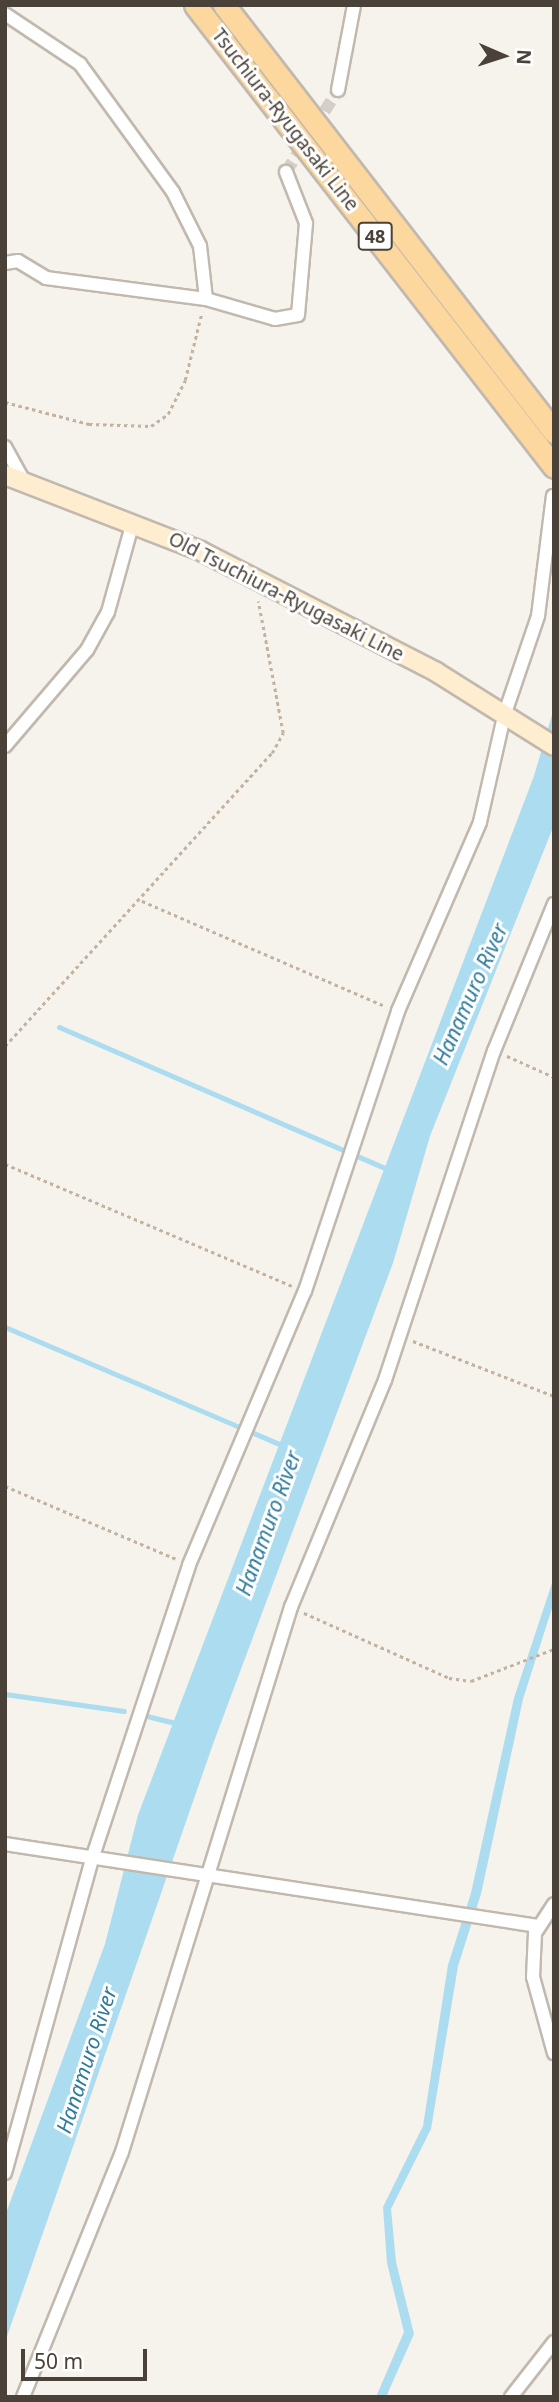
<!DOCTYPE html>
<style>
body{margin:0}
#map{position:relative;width:559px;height:2402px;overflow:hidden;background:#f6f2ec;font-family:"Noto Sans",sans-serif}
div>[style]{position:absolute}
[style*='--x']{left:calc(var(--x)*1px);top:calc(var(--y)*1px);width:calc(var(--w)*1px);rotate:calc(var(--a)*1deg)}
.water>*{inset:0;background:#abdcf0}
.stream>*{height:5px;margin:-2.5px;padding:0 2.5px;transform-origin:2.5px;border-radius:2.5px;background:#abdcf0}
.street-tunnel>*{height:12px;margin-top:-6px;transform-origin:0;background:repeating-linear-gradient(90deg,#d4cfc8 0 12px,transparent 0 18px)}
.path>*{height:2.5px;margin-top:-1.25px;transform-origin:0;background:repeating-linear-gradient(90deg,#c3b2a0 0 3.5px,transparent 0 7px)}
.roads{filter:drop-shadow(2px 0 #c1b8ae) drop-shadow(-2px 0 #c1b8ae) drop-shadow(0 2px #c1b8ae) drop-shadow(0 -2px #c1b8ae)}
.street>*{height:12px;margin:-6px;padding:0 6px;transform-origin:6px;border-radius:6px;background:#fff}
.secondary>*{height:18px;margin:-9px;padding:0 9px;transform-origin:9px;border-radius:9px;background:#feedce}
.primary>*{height:21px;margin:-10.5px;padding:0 10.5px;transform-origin:10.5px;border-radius:10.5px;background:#fcd79e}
span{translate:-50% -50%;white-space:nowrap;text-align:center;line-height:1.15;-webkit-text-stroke:6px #fff;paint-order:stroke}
.shield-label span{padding:2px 5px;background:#fff;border:2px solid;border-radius:5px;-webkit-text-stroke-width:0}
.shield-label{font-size:18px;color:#4a4239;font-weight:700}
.street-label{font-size:19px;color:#4a4239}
.water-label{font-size:21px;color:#2e7b9d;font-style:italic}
.frame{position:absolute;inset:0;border:7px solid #4a4239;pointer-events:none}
.north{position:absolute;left:468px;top:21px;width:70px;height:70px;-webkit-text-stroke:5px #fff;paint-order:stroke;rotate:93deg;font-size:19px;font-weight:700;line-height:28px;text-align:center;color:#4a4239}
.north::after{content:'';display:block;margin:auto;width:24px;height:32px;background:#4a4239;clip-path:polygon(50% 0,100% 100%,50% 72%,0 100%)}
.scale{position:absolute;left:21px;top:2349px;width:126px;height:32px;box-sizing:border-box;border:4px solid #4a4239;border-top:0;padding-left:9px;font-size:21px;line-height:24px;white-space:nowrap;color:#4a4239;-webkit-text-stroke:5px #fff;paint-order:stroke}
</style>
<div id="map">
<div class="water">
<div style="clip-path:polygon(554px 708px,554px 825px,430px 1136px,393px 1263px,213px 1744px,5px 2342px,5px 2216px,105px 1944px,138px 1815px,534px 776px)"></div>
<div style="clip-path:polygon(554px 1577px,554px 1602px,523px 1699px,481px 1894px,458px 1966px,431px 2129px,391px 2209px,396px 2262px,414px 2334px,386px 2397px,376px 2397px,404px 2332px,387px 2263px,383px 2207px,423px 2126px,448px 1965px,471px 1893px,514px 1698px)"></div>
</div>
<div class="stream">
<div style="--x:59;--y:1027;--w:361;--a:23.4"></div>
<div style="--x:5;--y:1327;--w:301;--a:23.1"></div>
<div style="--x:5;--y:1694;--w:120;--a:8.1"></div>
<div style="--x:147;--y:1716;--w:32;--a:14"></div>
</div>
<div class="street-tunnel">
<div style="--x:286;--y:172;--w:97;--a:-57.6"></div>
</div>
<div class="path">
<div style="--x:5;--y:402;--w:87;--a:14.7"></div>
<div style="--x:89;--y:424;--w:62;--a:1.8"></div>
<div style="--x:151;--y:426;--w:21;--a:-35"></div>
<div style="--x:168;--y:414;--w:38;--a:-63"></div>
<div style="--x:185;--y:380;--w:70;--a:-76"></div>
<div style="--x:142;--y:901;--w:265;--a:23.4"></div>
<div style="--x:5;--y:1046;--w:396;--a:-47.7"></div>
<div style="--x:272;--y:753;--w:23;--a:-61"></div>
<div style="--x:283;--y:733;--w:134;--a:-100.7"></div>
<div style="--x:507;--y:1056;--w:51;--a:24.1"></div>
<div style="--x:5;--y:1164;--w:313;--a:23"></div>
<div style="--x:413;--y:1341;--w:151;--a:21.3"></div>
<div style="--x:5;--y:1486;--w:186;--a:23.1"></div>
<div style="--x:304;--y:1613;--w:159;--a:24.1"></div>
<div style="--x:449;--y:1678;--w:22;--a:8"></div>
<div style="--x:471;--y:1681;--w:89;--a:-21.1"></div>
</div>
<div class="roads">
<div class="street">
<div style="--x:5;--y:14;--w:90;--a:33.7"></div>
<div style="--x:80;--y:64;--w:158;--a:54"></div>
<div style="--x:173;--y:192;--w:60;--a:63.4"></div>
<div style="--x:200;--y:246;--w:53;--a:83.5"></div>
<div style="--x:338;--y:90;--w:86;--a:-79.3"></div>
<div style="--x:5;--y:263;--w:13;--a:-9"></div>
<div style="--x:18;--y:261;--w:33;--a:31"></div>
<div style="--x:46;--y:278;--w:161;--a:7.5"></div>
<div style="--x:206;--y:299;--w:72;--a:16.2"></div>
<div style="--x:275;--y:319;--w:23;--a:-10"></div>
<div style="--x:298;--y:315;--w:92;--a:-85"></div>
<div style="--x:306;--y:223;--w:55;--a:-111.4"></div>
<div style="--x:5;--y:447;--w:39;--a:61"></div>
<div style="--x:5;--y:746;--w:126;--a:-49.5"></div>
<div style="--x:87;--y:650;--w:43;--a:-61.1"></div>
<div style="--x:108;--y:612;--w:93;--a:-74.5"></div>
<div style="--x:5;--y:1844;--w:539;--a:8.75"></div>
<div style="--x:554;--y:1904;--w:35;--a:123"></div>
<div style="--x:535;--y:1933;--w:44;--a:92.6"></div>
<div style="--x:533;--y:1977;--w:79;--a:74.6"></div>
<div style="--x:5;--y:2173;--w:329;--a:-74.5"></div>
<div style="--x:93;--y:1856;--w:306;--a:-71.7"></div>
<div style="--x:189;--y:1565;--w:298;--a:-67.1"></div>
<div style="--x:305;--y:1291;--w:295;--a:-71.6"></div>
<div style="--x:398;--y:1011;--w:206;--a:-66.5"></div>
<div style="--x:480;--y:822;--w:109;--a:-77.2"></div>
<div style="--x:504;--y:716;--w:106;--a:-71.2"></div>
<div style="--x:538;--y:616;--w:121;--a:-82.9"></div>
<div style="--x:23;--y:2397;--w:264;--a:-68"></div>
<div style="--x:122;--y:2152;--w:571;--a:-72.77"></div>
<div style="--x:291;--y:1607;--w:246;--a:-67.5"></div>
<div style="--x:385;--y:1380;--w:347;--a:-71.7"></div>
<div style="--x:494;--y:1051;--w:159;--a:-67.8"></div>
<div style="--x:511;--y:2397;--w:70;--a:-52"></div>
</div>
<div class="secondary">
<div style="--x:5;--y:475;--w:210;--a:21.2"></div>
<div style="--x:201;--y:551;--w:264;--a:27.2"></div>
<div style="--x:436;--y:672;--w:139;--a:32.1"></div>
</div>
<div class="primary">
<div style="--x:195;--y:5;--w:585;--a:52.15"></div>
<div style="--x:224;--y:5;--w:540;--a:52.3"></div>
</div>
</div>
<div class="shield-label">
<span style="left:375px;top:236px">48</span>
</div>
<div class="street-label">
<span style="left:285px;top:120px;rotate:52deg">Tsuchiura-Ryugasaki Line</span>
<span style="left:286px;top:597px;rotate:27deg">Old Tsuchiura-Ryugasaki Line</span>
</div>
<div class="water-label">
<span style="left:470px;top:994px;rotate:-66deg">Hanamuro River</span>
<span style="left:268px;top:1523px;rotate:-70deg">Hanamuro River</span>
<span style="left:86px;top:2060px;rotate:-72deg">Hanamuro River</span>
</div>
<div class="frame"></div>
<div class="north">N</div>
<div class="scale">50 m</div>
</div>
